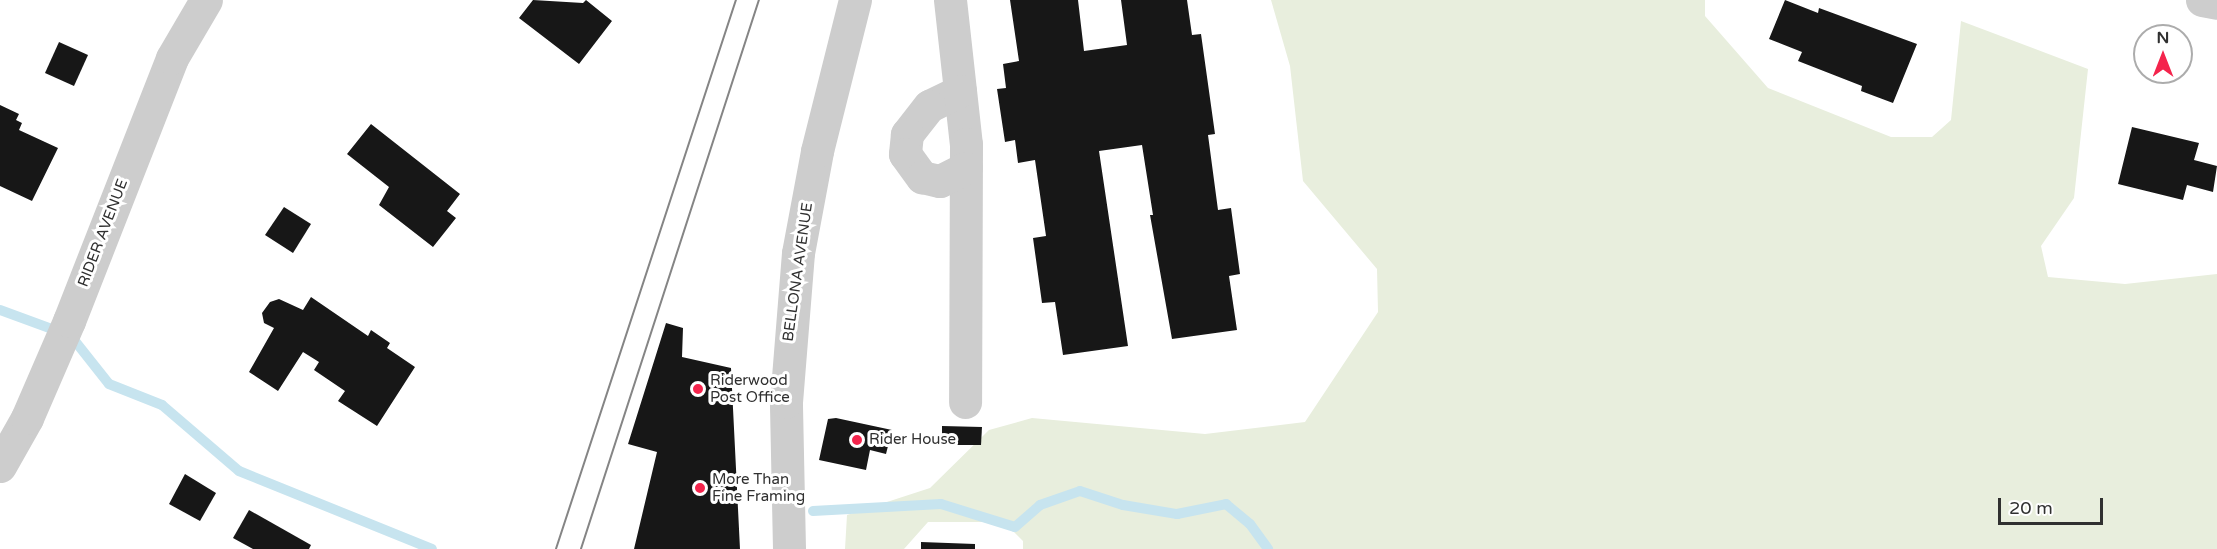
<!DOCTYPE html>
<style>
body{margin:0}
#map{position:relative;width:2217px;height:549px;overflow:hidden;background:#fff;font-family:"Varela Round",sans-serif}
div>[style]{position:absolute}
[style*='--x']{left:calc(var(--x)*1px);top:calc(var(--y)*1px);width:calc(var(--w)*1px);rotate:calc(var(--a)*1deg)}
.green>*{inset:0;background:#e8eedd}
.stream>*{height:10px;margin:-5px;padding:0 5px;transform-origin:5px;border-radius:5px;background:#c7e4ef}
.building>*{inset:0;background:#171717}
.minor>*{height:33px;margin:-16.5px;padding:0 16.5px;transform-origin:16.5px;border-radius:16.5px;background:#cdcdcd}
.tram>*{height:1.5px;margin:-0.75px;padding:0 0.75px;transform-origin:0.75px;border-radius:0.75px;background:#858585}
.dots>*{width:16px;height:16px;translate:-50% -50%;box-sizing:border-box;border:3px solid #fff;border-radius:50%}
span{translate:-50% -50%;white-space:nowrap;text-align:center;line-height:1.15;-webkit-text-stroke:6px #fff;paint-order:stroke}
.street-label{font-size:15px;color:#303030}
.poi-label{font-size:15px;color:#303030}
.left{translate:0 -50%;text-align:left}
.north{position:absolute;left:2133px;top:24px;width:60px;height:60px;box-sizing:border-box;background:#fff;border:2px solid #acacac;border-radius:50%;rotate:0deg;font-size:16px;font-weight:700;line-height:24px;text-align:center;color:#303030}
.north::after{content:'';display:block;margin:auto;width:21px;height:27px;background:#f4244c;clip-path:polygon(50% 0,100% 100%,50% 72%,0 100%)}
.scale{position:absolute;left:1998px;top:498px;width:105px;height:27px;box-sizing:border-box;border:3px solid #303030;border-top:0;padding-left:8px;font-size:18px;line-height:21px;white-space:nowrap;color:#303030;-webkit-text-stroke:4px #fff;paint-order:stroke}
</style>
<div id="map">
<div class="green">
<div style="clip-path:polygon(1271px 0,1705px 0,1705px 16px,1768px 88px,1891px 137px,1932px 137px,1951px 120px,1961px 21px,2088px 69px,2074px 198px,2041px 246px,2048px 277px,2125px 284px,2217px 274px,2217px 549px,1023px 549px,1023px 541px,1004px 522px,928px 522px,904px 549px,845px 549px,847px 515px,930px 488px,989px 430px,1032px 418px,1205px 434px,1305px 422px,1378px 312px,1377px 269px,1303px 181px,1290px 66px)"></div>
</div>
<div class="stream">
<div style="--x:0;--y:310;--w:76;--a:20.1"></div>
<div style="--x:71;--y:336;--w:61;--a:51.6"></div>
<div style="--x:109;--y:384;--w:57;--a:21.6"></div>
<div style="--x:162;--y:405;--w:101;--a:40.6"></div>
<div style="--x:239;--y:471;--w:208;--a:22"></div>
<div style="--x:813;--y:511;--w:128;--a:-3.1"></div>
<div style="--x:941;--y:504;--w:77;--a:17.3"></div>
<div style="--x:1015;--y:527;--w:33;--a:-41"></div>
<div style="--x:1040;--y:505;--w:42;--a:-19.3"></div>
<div style="--x:1080;--y:491;--w:45;--a:18"></div>
<div style="--x:1123;--y:505;--w:55;--a:9.5"></div>
<div style="--x:1177;--y:514;--w:50;--a:-11.5"></div>
<div style="--x:1226;--y:504;--w:31;--a:40"></div>
<div style="--x:1250;--y:524;--w:31;--a:54"></div>
</div>
<div class="building">
<div style="clip-path:polygon(533px 0,583px 3px,586px 0,612px 21px,579px 64px,519px 18px)"></div>
<div style="clip-path:polygon(1010px 0,1078px 0,1084px 51px,1127px 45px,1121px 0,1187px 0,1192px 35px,1201px 34px,1215px 134px,1208px 135px,1218px 210px,1231px 208px,1240px 274px,1229px 276px,1237px 330px,1172px 339px,1150px 215px,1153px 215px,1142px 145px,1099px 151px,1128px 346px,1063px 355px,1055px 302px,1042px 303px,1033px 238px,1046px 236px,1035px 160px,1018px 163px,1015px 140px,1005px 142px,997px 89px,1006px 88px,1003px 64px,1019px 61px)"></div>
<div style="clip-path:polygon(1785px 0,1818px 13px,1819px 8px,1917px 44px,1893px 103px,1861px 91px,1862px 86px,1798px 61px,1802px 52px,1769px 39px)"></div>
<div style="clip-path:polygon(59px 42px,88px 55px,74px 86px,45px 73px)"></div>
<div style="clip-path:polygon(0 105px,19px 114px,16px 120px,22px 123px,19px 130px,58px 148px,32px 201px,0 186px)"></div>
<div style="clip-path:polygon(371px 124px,460px 194px,447px 211px,456px 218px,433px 247px,379px 205px,389px 187px,347px 154px)"></div>
<div style="clip-path:polygon(2132px 127px,2199px 143px,2194px 160px,2217px 166px,2213px 192px,2187px 185px,2183px 200px,2118px 184px)"></div>
<div style="clip-path:polygon(284px 207px,311px 224px,293px 253px,265px 235px)"></div>
<div style="clip-path:polygon(311px 297px,368px 336px,371px 330px,390px 343px,387px 348px,415px 367px,377px 426px,338px 401px,345px 391px,314px 370px,319px 362px,303px 352px,278px 391px,249px 372px,274px 328px,264px 323px,262px 313px,270px 302px,279px 299px,303px 310px)"></div>
<div style="clip-path:polygon(666px 323px,683px 328px,682px 357px,731px 368px,740px 549px,634px 549px,657px 452px,628px 444px)"></div>
<div style="clip-path:polygon(836px 418px,892px 430px,886px 454px,870px 450px,866px 470px,819px 460px,828px 419px)"></div>
<div style="clip-path:polygon(942px 426px,982px 427px,981px 445px,942px 445px)"></div>
<div style="clip-path:polygon(185px 474px,216px 493px,200px 521px,169px 504px)"></div>
<div style="clip-path:polygon(249px 510px,311px 545px,309px 549px,253px 549px,233px 538px)"></div>
<div style="clip-path:polygon(921px 542px,975px 544px,975px 549px,921px 549px)"></div>
</div>
<div class="minor">
<div style="--x:950;--y:0;--w:145;--a:83.7"></div>
<div style="--x:966;--y:144;--w:258;--a:90.2"></div>
<div style="--x:2202;--y:0;--w:15;--a:11"></div>
<div style="--x:960;--y:91;--w:34;--a:154"></div>
<div style="--x:929;--y:106;--w:36;--a:128"></div>
<div style="--x:907;--y:134;--w:20;--a:96"></div>
<div style="--x:905;--y:154;--w:29;--a:54"></div>
<div style="--x:922;--y:177;--w:18;--a:13"></div>
<div style="--x:940;--y:181;--w:29;--a:-27"></div>
<div style="--x:0;--y:466;--w:55;--a:-60.6"></div>
<div style="--x:27;--y:418;--w:106;--a:-66.6"></div>
<div style="--x:69;--y:321;--w:282;--a:-68.6"></div>
<div style="--x:172;--y:58;--w:67;--a:-59.6"></div>
<div style="--x:789;--y:549;--w:147;--a:-91.2"></div>
<div style="--x:786;--y:402;--w:149;--a:-85.4"></div>
<div style="--x:798;--y:253;--w:104;--a:-79.4"></div>
<div style="--x:817;--y:151;--w:156;--a:-75.9"></div>
</div>
<div class="tram">
<div style="--x:556;--y:549;--w:578;--a:-71.85"></div>
<div style="--x:581;--y:549;--w:577;--a:-72.04"></div>
</div>
<div class="dots">
<div style="left:698px;top:389px;background:#f4244c"></div>
<div style="left:857px;top:440px;background:#f4244c"></div>
<div style="left:700px;top:488px;background:#f4244c"></div>
</div>
<div class="street-label">
<span style="left:103px;top:233px;rotate:-69deg">RIDER AVENUE</span>
<span style="left:798px;top:272px;rotate:-82deg">BELLONA AVENUE</span>
</div>
<div class="poi-label">
<span class="left" style="left:710px;top:389px">Riderwood<br>Post Office</span>
<span class="left" style="left:869px;top:440px">Rider House</span>
<span class="left" style="left:712px;top:488px">More Than<br>Fine Framing</span>
</div>
<div class="north">N</div>
<div class="scale">20 m</div>
</div>
